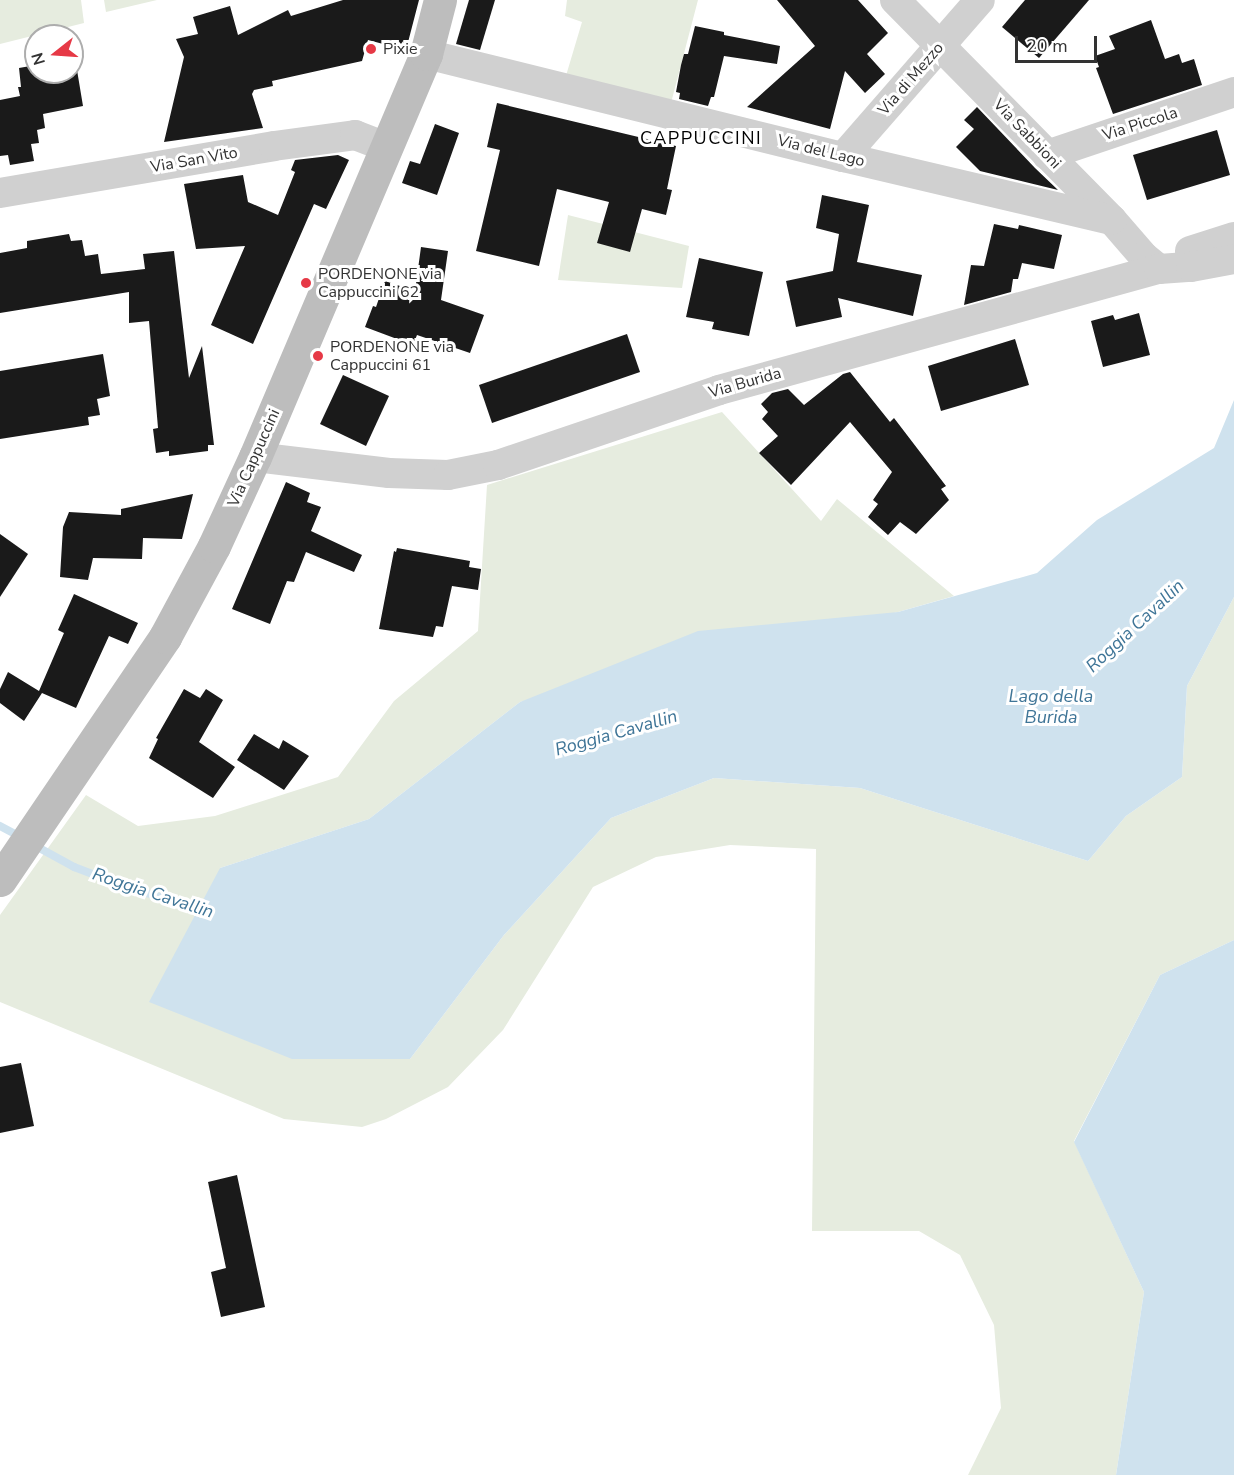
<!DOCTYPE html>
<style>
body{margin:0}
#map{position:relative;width:1234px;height:1475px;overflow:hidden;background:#fff;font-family:"Nunito Sans",sans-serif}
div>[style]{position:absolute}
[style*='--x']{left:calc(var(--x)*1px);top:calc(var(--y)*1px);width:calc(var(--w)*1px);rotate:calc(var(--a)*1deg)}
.green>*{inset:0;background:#e6ecdf}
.water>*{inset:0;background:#cfe2ee}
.stream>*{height:8px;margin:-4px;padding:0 4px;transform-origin:4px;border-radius:4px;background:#cfe2ee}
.building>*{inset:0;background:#1a1a1a}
.street>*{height:30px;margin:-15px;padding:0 15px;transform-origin:15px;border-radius:15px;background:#d0d0d0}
.secondary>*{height:33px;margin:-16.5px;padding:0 16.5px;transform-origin:16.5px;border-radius:16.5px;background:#bdbdbd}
.dots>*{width:16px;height:16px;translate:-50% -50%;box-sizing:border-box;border:3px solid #fff;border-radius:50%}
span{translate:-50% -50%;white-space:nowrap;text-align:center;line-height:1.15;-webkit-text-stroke:6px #fff;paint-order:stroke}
.poi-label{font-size:16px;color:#333}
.left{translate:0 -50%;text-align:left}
.street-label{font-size:16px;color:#333}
.neighbourhood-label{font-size:18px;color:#000;letter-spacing:1.5px}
.water-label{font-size:18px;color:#3f7597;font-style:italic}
.north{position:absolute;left:24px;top:24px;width:60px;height:60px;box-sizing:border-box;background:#fff;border:2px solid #adadad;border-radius:50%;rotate:253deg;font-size:16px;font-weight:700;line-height:24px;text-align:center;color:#333}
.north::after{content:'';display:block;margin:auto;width:21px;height:27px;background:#e63946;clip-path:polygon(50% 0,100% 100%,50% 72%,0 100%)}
.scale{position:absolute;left:1015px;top:36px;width:82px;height:27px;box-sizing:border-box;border:3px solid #333;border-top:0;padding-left:8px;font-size:18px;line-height:21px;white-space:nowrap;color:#333;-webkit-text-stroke:4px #fff;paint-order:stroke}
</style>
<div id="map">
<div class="green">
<div style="clip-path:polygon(0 0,81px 0,84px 23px,0 44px)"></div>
<div style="clip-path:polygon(104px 0,157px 0,106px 12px)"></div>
<div style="clip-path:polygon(567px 0,698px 0,671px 103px,565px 79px,582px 22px,565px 16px)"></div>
<div style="clip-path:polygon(568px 215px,689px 246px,682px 288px,558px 280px)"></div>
<div style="clip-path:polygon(722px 412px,821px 521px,837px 499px,954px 596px,898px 612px,520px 702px,369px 819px,220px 868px,410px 1059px,504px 935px,611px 818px,714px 778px,860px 788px,1088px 861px,1126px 816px,1182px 777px,1187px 686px,1234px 597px,1234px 940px,1160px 975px,1074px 1141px,1144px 1292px,1116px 1475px,968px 1475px,1001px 1408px,994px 1325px,960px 1255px,919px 1231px,812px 1231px,816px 849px,730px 845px,656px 857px,593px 887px,503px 1030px,448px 1087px,386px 1119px,362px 1127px,284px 1119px,0 1002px,0 915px,86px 795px,138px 826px,215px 816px,338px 777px,394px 701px,478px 631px,487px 485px)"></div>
</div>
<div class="water">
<div style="clip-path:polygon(1234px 400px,1234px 597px,1187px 686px,1182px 777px,1126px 816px,1088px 861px,860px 788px,714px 778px,611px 818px,504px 935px,410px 1059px,292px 1059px,149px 1002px,220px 868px,369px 819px,520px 702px,698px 631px,898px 612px,1037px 573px,1097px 520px,1214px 448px)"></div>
<div style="clip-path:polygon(1234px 940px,1234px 1475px,1116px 1475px,1144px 1292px,1074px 1142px,1160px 975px)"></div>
</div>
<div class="stream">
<div style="--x:0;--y:826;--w:24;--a:28"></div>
<div style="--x:32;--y:844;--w:48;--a:28.7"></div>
<div style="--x:74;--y:867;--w:62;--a:20.8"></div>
<div style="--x:132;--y:889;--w:81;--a:15.8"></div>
</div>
<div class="building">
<div style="clip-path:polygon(343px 0,419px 0,406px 50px,368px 40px,362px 61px,272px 81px,273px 86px,254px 90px,252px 94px,263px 128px,164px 142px,184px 57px,176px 39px,198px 34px,193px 17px,230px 6px,238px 35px,288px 10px,291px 16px)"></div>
<div style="clip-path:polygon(469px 0,495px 0,480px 50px,456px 44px)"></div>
<div style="clip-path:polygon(777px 0,858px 0,888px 33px,867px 54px,885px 74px,865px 93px,845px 71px,830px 129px,747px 107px,815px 46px)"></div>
<div style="clip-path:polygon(1025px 0,1089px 0,1039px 58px,1002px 27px)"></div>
<div style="clip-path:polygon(1151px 20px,1165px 59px,1179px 54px,1182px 63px,1194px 59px,1202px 85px,1113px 114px,1096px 68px,1099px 67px,1095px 56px,1115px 49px,1109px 36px)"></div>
<div style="clip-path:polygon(695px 26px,724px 32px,724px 35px,780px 46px,777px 64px,724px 56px,714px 97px,711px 97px,708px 106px,679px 99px,680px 93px,676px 92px,681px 65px,684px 54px,688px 54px)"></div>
<div style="clip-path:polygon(72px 58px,75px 58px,83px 106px,43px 114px,45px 128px,37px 130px,39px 143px,31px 144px,34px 161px,10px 165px,8px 155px,0 156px,0 100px,20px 96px,18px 87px,21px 87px,19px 68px,36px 65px,36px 72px,72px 72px)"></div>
<div style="clip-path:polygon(497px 103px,676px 146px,667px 189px,672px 190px,666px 215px,642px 209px,630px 252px,597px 243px,609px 202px,557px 189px,539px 266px,476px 251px,500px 150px,487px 147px)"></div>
<div style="clip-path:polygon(977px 107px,1035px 168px,1058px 190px,980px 171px,956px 147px,974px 129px,964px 120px)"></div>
<div style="clip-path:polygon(435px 124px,459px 133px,437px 195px,402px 183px,410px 161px,420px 164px)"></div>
<div style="clip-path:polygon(1217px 130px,1230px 175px,1147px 200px,1133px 155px)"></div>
<div style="clip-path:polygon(338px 155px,349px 160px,326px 209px,314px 204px,253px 344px,211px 325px,245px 246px,196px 249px,184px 184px,243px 175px,248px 202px,278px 215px,295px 172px,291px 170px,295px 160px)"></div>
<div style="clip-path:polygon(822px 195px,869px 205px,857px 262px,922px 275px,913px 316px,838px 298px,842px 317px,796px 327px,786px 281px,833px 271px,839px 234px,816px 228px)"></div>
<div style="clip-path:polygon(994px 224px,1018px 229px,1019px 225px,1062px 235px,1054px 269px,1022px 263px,1018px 279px,1013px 279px,1011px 292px,964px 305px,971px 265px,984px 266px)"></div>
<div style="clip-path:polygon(69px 234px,71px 241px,82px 240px,85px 256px,98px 254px,101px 274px,145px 269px,143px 254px,174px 251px,189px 378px,202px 346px,214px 445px,208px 445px,208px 451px,169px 456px,169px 451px,156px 453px,153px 429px,158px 428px,149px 321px,129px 323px,129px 292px,0 313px,0 253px,27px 248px,27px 241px)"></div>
<div style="clip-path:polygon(421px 247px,448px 251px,441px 300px,484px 315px,470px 353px,417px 335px,413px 345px,365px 327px,373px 306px,376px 307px,385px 281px,415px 291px)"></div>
<div style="clip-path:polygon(699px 258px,763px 272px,749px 336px,712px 329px,714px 322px,686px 317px)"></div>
<div style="clip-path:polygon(1139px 313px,1150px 355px,1103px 367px,1091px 321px,1113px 315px,1115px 320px)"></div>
<div style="clip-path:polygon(627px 334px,640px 372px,492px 423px,479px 385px)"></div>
<div style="clip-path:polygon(1015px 339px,1029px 385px,941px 411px,928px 366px)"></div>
<div style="clip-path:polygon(103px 354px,110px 396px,97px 399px,100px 415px,88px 417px,89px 425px,0 439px,0 371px)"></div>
<div style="clip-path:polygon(850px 372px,890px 422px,894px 418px,946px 486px,941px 489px,949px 500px,916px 534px,900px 522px,888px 535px,868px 517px,878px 504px,873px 500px,892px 472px,850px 422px,791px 485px,759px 453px,778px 436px,762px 419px,768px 412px,761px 404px,772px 393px,788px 389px,804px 405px,843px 374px)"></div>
<div style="clip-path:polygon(343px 375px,389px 396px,366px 446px,320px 424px)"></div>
<div style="clip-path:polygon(286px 482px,310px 493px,307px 502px,321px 507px,311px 531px,362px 555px,354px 572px,306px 552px,294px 582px,287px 581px,270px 624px,232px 609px)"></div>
<div style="clip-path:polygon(193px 494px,182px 539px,143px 538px,142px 559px,93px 558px,88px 580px,60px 577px,63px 527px,69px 512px,121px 515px,121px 509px)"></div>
<div style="clip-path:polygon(0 534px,28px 554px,0 597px)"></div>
<div style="clip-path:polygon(397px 548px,470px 561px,469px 567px,481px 569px,478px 590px,452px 586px,443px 627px,436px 626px,433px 637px,379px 629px,394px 551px,396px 552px)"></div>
<div style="clip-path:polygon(74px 594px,138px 623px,128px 644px,109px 636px,76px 708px,42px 693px,24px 721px,0 703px,0 689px,8px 672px,39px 691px,64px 633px,58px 630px)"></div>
<div style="clip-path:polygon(184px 689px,200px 698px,206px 689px,223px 700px,199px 742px,235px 767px,213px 798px,149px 758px,158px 739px,156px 738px)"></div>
<div style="clip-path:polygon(254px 734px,279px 749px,283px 740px,309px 756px,284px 790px,237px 760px)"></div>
<div style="clip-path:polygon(21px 1063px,34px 1126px,0 1133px,0 1067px)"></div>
<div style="clip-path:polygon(237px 1175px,265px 1307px,221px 1317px,211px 1272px,226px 1268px,208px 1182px)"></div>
</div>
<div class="street">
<div style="--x:895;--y:0;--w:309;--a:45.4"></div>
<div style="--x:1112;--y:220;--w:49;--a:49.1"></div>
<div style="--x:1144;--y:257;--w:19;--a:39"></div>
<div style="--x:426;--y:54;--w:430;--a:13.9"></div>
<div style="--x:843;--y:157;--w:276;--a:13.2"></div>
<div style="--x:1047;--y:155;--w:197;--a:-18.6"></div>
<div style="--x:843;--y:157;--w:208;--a:-48.9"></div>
<div style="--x:0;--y:193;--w:278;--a:-9.7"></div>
<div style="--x:274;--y:146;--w:82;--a:-7.7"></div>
<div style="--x:355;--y:135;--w:34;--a:21"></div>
<div style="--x:1190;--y:251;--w:46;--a:-17.7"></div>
<div style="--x:255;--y:457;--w:135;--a:6.8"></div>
<div style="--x:389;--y:473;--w:59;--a:1.9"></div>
<div style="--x:448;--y:475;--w:51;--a:-11.3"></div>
<div style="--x:498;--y:465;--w:233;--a:-18.7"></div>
<div style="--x:719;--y:390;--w:456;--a:-15.4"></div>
<div style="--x:1159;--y:269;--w:32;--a:-4"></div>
<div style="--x:1191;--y:267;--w:44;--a:-10.5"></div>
</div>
<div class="secondary">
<div style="--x:0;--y:880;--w:294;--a:-55.8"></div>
<div style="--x:165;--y:637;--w:103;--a:-61.7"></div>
<div style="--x:214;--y:546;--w:98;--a:-65.3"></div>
<div style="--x:255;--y:457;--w:438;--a:-67"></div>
<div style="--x:426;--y:54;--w:56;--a:-75.5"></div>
</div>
<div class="dots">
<div style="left:371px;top:49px;background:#e63946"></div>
<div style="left:306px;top:283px;background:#e63946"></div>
<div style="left:318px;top:356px;background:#e63946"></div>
</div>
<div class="poi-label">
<span class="left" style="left:383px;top:49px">Pixie</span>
<span class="left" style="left:318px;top:283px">PORDENONE via<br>Cappuccini 62</span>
<span class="left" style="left:330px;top:356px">PORDENONE via<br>Cappuccini 61</span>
</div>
<div class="street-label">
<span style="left:911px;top:79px;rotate:-49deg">Via di Mezzo</span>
<span style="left:1140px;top:124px;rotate:-18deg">Via Piccola</span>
<span style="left:1027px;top:134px;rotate:46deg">Via Sabbioni</span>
<span style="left:821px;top:151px;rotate:14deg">Via del Lago</span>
<span style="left:194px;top:160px;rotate:-10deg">Via San Vito</span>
<span style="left:745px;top:383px;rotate:-16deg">Via Burida</span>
<span style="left:254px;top:458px;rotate:-66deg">Via Cappuccini</span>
</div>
<div class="neighbourhood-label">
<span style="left:701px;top:138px">CAPPUCCINI</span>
</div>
<div class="water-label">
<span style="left:1135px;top:626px;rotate:-43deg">Roggia Cavallin</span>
<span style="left:1051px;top:707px">Lago della<br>Burida</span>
<span style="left:616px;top:733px;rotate:-16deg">Roggia Cavallin</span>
<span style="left:153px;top:893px;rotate:18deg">Roggia Cavallin</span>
</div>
<div class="north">N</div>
<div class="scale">20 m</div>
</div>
